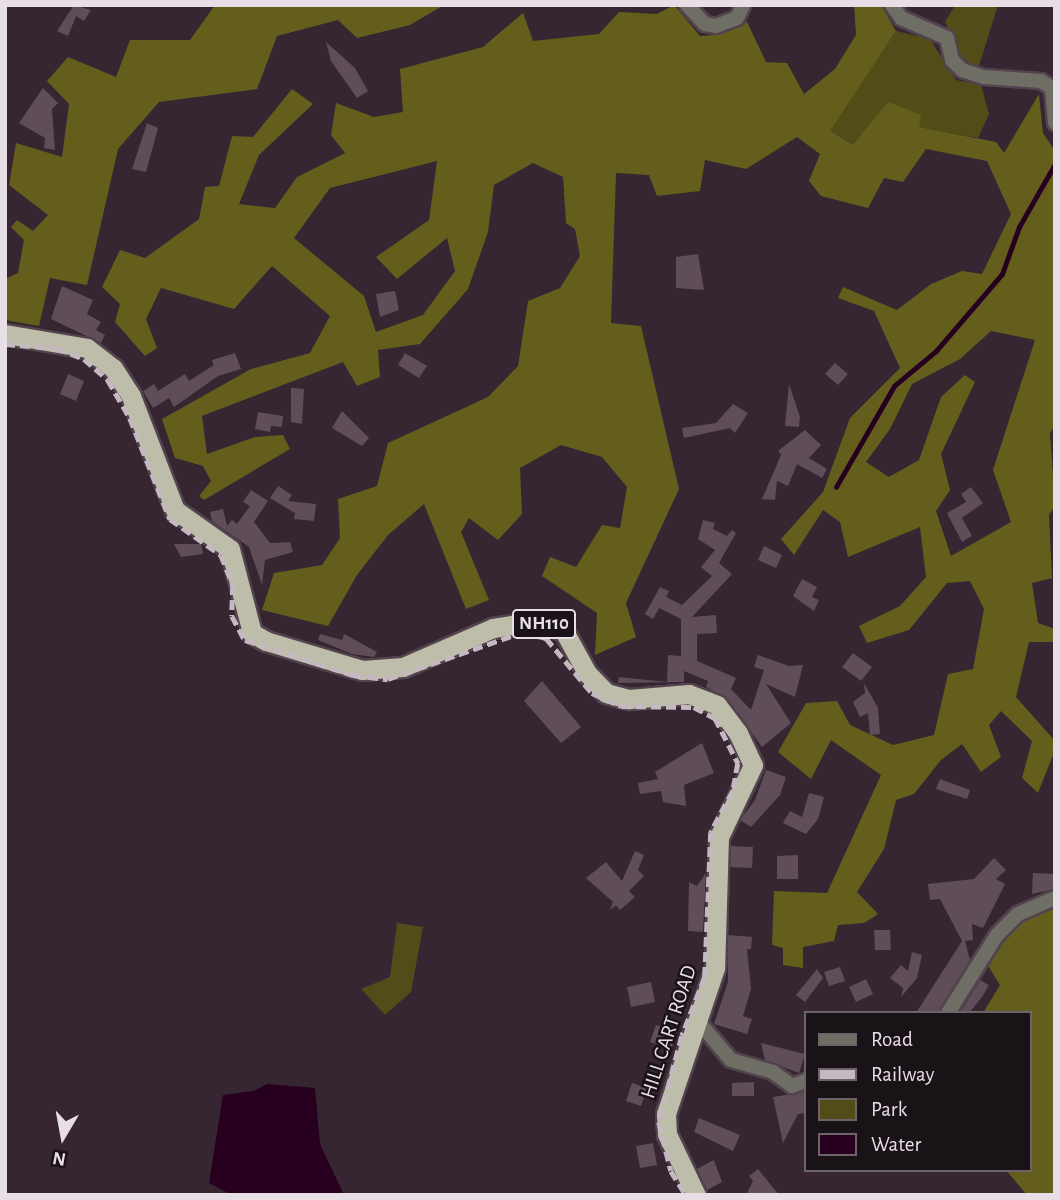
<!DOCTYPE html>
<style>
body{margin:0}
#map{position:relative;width:1060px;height:1200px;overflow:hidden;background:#352631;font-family:"Alegreya Sans",sans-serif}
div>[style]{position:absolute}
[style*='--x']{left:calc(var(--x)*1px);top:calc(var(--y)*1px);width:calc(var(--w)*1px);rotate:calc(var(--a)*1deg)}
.green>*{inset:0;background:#514c18}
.forest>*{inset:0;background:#645e1d}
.water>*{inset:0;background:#27001f}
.stream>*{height:4.5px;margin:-2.25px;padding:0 2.25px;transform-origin:2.25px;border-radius:2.25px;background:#27001f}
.building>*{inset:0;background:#5f4e5a}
.roads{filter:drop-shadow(2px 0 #52434e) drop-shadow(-2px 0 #52434e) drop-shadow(0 2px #52434e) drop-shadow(0 -2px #52434e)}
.minor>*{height:14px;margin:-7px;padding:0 7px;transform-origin:7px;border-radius:7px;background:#6e6e65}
.trunk>*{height:19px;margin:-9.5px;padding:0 9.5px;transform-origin:9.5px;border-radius:9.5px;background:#bebda9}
.rail>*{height:4.5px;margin-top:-2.25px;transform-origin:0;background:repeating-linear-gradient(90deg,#c4b9c1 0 10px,transparent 0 15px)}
span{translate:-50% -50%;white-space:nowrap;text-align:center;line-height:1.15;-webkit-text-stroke:5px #191217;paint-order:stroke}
.shield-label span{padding:2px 5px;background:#191217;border:2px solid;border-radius:5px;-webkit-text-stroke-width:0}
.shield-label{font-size:19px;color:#e8dee5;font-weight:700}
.street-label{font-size:21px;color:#e8dee5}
.frame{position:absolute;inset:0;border:7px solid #e8dee5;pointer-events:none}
.legend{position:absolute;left:804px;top:1011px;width:228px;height:161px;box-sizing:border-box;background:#191217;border:2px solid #6c6469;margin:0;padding:9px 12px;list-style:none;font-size:21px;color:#e8dee5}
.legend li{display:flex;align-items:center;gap:14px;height:35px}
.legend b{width:35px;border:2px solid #6c6469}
.north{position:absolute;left:28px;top:1102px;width:70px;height:70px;-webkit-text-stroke:5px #191217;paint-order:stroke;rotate:190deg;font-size:19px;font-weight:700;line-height:28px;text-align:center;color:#e8dee5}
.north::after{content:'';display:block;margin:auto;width:24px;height:32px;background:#e8dee5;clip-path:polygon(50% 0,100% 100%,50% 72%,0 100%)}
</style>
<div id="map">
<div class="green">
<div style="clip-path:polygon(955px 5px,998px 5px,979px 66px,963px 60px,945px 22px)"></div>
<div style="clip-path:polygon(896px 31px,930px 39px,956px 80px,981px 85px,989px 114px,978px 138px,918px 127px,853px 145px,829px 131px)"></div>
<div style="clip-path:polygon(397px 923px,423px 927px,411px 992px,385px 1015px,361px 989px,390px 977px)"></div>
</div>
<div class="forest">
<div style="clip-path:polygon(215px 5px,444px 5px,410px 25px,357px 38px,338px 20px,277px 36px,257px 89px,159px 102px,118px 149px,87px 285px,50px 278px,39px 326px,5px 320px,5px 286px,7px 278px,18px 273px,24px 240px,11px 227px,17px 220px,33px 231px,48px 215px,9px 185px,16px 143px,62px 157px,69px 104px,47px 81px,68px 57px,116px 77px,130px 40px,190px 40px)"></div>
<div style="clip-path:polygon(evenodd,674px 5px,700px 36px,716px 35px,747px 22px,766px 62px,787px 63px,804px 94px,835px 69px,856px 35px,854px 5px,881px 5px,896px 31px,830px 131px,853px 145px,888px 102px,921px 115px,919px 127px,996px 142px,1004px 153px,1039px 94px,1043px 133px,1055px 151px,1055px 426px,1050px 433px,1055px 506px,1049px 515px,1052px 578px,1032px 583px,1038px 623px,1055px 629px,1055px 642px,1029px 642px,1016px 697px,1055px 741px,1055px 750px,1038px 793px,1022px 778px,1032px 741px,1001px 711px,989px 725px,1001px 757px,981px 772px,962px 744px,941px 760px,914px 794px,896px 800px,884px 849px,857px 892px,878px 914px,864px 923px,838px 925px,834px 941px,803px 947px,803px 968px,783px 965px,783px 948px,772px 945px,774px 891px,827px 893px,881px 775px,831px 740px,811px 779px,778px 752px,806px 703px,837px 701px,850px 725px,893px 745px,934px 735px,948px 674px,973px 669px,984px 609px,970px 581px,947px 583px,909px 630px,867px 643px,859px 626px,900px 606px,926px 577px,920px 527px,848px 557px,840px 522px,823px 510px,794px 555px,781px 539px,823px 492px,850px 418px,900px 368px,874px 311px,838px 298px,843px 287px,897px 310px,931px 284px,962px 271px,982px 274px,1011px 214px,987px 161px,926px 149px,903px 182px,884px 178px,868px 208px,821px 196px,809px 181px,820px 154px,797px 137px,746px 169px,705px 160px,700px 191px,657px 196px,649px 175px,616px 173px,611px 323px,641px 326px,679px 489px,626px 603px,636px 637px,595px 655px,597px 613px,542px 576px,550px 557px,576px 567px,602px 525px,620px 528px,627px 487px,602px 457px,561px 445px,520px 468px,522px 514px,498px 540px,469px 518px,461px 532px,489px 600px,466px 609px,424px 504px,388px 535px,357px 575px,328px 626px,262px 610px,274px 573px,322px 565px,340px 538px,338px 499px,377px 486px,388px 443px,488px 397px,518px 366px,528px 301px,560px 288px,580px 256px,575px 229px,566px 223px,563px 177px,533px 163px,494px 185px,488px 232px,468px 289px,420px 344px,378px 350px,380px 377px,357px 386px,343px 362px,202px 416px,207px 454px,255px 437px,283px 435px,290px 449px,204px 500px,199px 496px,211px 481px,203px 466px,175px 458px,162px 419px,251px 369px,310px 353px,330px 316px,272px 266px,234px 309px,161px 288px,146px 319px,157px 348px,145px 356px,115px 322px,120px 304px,102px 287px,120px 250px,145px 258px,199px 219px,205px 187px,219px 186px,232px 136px,253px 137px,292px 89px,313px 104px,259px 155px,239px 204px,275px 208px,297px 177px,345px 153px,331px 135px,336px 103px,374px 117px,403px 112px,400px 69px,483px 47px,523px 13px,533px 41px,599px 34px,619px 12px,657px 14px,674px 5px,437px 161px,429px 220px,376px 257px,397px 279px,447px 238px,455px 271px,423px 315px,376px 332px,364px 296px,294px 238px,330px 188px,437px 161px,674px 5px,991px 331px,1035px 340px,993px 470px,1011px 522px,951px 556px,936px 511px,950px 490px,941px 454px,975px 382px,965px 375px,941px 397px,919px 460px,889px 477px,866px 462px,890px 429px,912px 384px,960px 359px,991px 331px)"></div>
<div style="clip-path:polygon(1055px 905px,1055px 1195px,1027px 1195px,1006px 1170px,1030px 1170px,1030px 1013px,983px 1013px,1000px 985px,985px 961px,1023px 917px)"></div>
</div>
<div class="water">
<div style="clip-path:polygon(267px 1084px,315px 1088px,320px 1144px,344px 1195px,232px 1195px,209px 1183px,223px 1095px,253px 1091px)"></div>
</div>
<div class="stream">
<div style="--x:836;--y:487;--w:116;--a:-60.1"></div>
<div style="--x:894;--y:386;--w:55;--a:-39.8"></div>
<div style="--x:936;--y:351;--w:101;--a:-49.4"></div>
<div style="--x:1002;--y:274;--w:50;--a:-70.1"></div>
<div style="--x:1019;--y:227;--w:73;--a:-60.3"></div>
</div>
<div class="building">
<div style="clip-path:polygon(74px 5px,91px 10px,84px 21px,76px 16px,68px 36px,57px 31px)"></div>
<div style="clip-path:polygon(326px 42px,355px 68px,368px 91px,357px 98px,331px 61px)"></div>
<div style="clip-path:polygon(43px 88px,58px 103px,52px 109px,55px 150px,44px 148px,45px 138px,19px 123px)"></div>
<div style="clip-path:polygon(147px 123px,158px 128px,146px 172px,132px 169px)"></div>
<div style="clip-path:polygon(698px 254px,704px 290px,676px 288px,676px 257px)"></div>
<div style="clip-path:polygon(62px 286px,93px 300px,87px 314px,101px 322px,96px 330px,105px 335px,101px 343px,51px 319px)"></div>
<div style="clip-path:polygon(395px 291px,399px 310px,380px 317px,376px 294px)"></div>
<div style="clip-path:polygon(235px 353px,241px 369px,218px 376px,174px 407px,169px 398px,153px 408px,143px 391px,154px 384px,158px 391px,185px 374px,189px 381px,214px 365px,212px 360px)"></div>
<div style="clip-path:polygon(405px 353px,427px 366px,419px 378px,398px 365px)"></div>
<div style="clip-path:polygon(835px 363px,848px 374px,838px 385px,825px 374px)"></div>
<div style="clip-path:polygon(68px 374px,84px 381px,76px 401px,60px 394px)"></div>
<div style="clip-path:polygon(789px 384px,800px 417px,799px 427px,785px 426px)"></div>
<div style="clip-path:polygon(291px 388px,304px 389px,302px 424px,291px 422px)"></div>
<div style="clip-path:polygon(733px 404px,748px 413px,735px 433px,730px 428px,684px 438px,682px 428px,716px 423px)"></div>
<div style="clip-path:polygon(342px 411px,369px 438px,362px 446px,332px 428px)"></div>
<div style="clip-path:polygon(258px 412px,283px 416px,282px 427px,271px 426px,270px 432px,255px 429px)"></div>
<div style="clip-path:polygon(805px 430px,821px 445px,809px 458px,827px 469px,822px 478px,797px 464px,788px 486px,777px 481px,775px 500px,762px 499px,781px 455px,778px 451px)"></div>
<div style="clip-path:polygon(278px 486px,292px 495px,288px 501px,316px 504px,314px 521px,294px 519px,295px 513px,270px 498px)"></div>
<div style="clip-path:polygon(971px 487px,983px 503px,962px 518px,972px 536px,962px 542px,947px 513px,966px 502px,961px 494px)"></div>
<div style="clip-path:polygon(251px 490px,268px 501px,254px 522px,270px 543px,290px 542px,293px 552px,265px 560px,262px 585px,249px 547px,212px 521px,210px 512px,223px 509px,227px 526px,232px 520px,237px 524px,250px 506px,243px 502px)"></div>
<div style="clip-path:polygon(703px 520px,715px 523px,713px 529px,727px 536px,732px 530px,736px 533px,719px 563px,732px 574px,692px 617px,716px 615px,717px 633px,697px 634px,697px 661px,736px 678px,731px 689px,751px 710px,764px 670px,754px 667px,758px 655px,789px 666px,803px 665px,795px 697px,766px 684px,791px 723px,762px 747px,727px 698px,706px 687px,708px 681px,684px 671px,684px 682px,618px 683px,619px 677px,667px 682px,668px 655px,681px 656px,681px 619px,659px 608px,653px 619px,645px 614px,660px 587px,669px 591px,666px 597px,682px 605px,712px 576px,701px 567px,715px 550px,698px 539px)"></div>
<div style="clip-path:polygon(174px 544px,201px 544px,203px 554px,181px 557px)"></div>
<div style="clip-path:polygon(764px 546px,782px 555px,776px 568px,758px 560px)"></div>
<div style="clip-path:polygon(802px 579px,817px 587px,812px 597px,819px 600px,814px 611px,793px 596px)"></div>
<div style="clip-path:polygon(320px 634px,342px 640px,344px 634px,377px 652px,374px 657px,352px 654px,318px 640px)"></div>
<div style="clip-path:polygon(853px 653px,872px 667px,861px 681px,842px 667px)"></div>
<div style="clip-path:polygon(542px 681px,581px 727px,561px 743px,524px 701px)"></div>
<div style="clip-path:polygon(864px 683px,878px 708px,880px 734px,870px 735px,868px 713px,860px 717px,853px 702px,865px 693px)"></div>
<div style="clip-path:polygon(702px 743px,714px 773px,684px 785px,686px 806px,663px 802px,661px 791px,640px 794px,638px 783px,658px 779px,655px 772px)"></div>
<div style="clip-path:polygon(766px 770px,786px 777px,780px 795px,751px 827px,740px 820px,755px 800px)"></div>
<div style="clip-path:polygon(940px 779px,970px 790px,967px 799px,936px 789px)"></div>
<div style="clip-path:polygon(809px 793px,824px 797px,818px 819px,806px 834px,783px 823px,790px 811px,802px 817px)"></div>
<div style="clip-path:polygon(731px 846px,753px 847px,752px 868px,730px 867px)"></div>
<div style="clip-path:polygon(635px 851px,644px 855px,638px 870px,644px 876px,629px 891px,635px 897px,620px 910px,616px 905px,610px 910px,613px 902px,586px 878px,606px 862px,622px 881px)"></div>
<div style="clip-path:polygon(798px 855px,798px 879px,777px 879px,777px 856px)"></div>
<div style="clip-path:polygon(994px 858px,1006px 870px,996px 879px,1005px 884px,983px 928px,972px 924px,973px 940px,965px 941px,970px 960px,938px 1013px,916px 1013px,962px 941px,940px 899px,930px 900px,928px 884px,974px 879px)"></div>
<div style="clip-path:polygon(706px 873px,703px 932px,688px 931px,689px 882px,697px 886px)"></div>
<div style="clip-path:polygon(1033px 873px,1055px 874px,1055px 889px,1032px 894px)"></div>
<div style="clip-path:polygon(874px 930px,890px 930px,891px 950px,875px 950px)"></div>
<div style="clip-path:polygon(728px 935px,752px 937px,751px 949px,747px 949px,751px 989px,743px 1016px,752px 1019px,747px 1034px,714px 1024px,728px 982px)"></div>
<div style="clip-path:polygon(912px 952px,922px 955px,917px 978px,901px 997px,903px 988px,890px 978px,901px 965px,908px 971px)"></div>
<div style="clip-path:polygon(840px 967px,845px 981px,829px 986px,824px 972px)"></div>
<div style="clip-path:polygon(817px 969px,823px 978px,805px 1002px,796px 995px)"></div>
<div style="clip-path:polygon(866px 979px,873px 994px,856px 1002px,849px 987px)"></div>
<div style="clip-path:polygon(980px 980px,989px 985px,982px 997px,969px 1013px,960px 1013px)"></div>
<div style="clip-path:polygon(651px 982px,655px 1002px,631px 1007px,627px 987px)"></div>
<div style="clip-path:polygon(656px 1025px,677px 1032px,671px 1049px,650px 1042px)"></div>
<div style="clip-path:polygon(761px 1043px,805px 1054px,799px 1073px,765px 1060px)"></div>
<div style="clip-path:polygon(754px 1082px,754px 1096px,732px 1096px,732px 1083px)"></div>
<div style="clip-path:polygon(632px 1083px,647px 1088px,641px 1106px,626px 1101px)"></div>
<div style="clip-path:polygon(804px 1092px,806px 1113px,798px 1114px,783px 1143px,773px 1097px)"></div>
<div style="clip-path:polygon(699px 1118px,740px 1135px,733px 1151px,694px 1132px)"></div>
<div style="clip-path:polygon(653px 1143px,657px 1165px,640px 1168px,636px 1146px)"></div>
<div style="clip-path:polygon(714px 1160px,722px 1182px,707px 1190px,697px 1169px)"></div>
<div style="clip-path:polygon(758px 1169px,779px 1195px,746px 1195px,753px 1181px,749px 1176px)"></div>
</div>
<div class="roads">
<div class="minor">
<div style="--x:687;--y:5;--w:26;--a:47"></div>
<div style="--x:705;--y:24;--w:11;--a:10"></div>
<div style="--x:716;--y:26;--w:22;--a:-21"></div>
<div style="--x:737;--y:18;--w:14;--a:-65"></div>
<div style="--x:892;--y:5;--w:16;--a:55"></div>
<div style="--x:901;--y:18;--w:50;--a:23.5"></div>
<div style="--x:947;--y:38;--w:23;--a:77"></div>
<div style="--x:952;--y:60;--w:14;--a:45"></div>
<div style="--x:962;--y:70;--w:23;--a:18"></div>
<div style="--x:984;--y:77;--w:57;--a:4"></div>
<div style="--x:1041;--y:81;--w:13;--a:32"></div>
<div style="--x:1052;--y:88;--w:35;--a:85"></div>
<div style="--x:948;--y:1013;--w:92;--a:-57.9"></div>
<div style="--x:997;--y:935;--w:30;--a:-45"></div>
<div style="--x:1018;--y:914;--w:40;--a:-23.4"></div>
<div style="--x:697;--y:1020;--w:52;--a:49.6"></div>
<div style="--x:731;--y:1060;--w:44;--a:15.9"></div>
<div style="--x:773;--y:1072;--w:24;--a:36"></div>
<div style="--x:792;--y:1086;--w:15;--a:-20"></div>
</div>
<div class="trunk">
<div style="--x:5;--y:334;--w:83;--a:9.7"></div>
<div style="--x:87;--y:348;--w:33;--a:38"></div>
<div style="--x:113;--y:368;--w:33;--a:57"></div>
<div style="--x:131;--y:396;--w:122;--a:68.9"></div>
<div style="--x:175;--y:510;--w:67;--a:35.3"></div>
<div style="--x:230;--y:549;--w:87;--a:75.3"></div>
<div style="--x:252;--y:633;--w:16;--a:30"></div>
<div style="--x:266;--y:641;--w:100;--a:16.8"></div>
<div style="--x:362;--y:670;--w:41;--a:-4.2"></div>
<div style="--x:403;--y:667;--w:98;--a:-23.4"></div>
<div style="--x:493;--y:628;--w:45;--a:-9"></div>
<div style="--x:537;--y:621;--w:29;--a:20"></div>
<div style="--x:564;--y:631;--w:48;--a:61.3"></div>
<div style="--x:587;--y:673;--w:28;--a:46"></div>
<div style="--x:606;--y:693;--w:24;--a:15"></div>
<div style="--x:629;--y:699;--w:60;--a:-4.8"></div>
<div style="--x:689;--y:694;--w:30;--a:21"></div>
<div style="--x:717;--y:705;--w:35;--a:53"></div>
<div style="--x:738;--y:733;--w:35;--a:65"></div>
<div style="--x:753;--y:765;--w:80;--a:115.3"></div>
<div style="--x:719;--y:837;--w:131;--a:91.7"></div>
<div style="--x:715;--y:968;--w:154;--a:108.6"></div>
<div style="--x:666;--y:1114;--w:20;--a:87"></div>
<div style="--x:667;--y:1134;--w:68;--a:64.6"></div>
</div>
</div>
<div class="rail">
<div style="--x:5;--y:344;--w:52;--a:4.4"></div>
<div style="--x:57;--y:348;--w:29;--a:22"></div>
<div style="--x:84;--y:359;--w:32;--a:41"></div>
<div style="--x:108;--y:380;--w:44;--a:59.9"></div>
<div style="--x:130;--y:418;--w:109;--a:68.4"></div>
<div style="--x:170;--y:519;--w:62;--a:35.2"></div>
<div style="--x:221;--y:555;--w:32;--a:68"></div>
<div style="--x:233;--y:585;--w:31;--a:92"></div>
<div style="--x:232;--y:616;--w:27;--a:62"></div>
<div style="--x:245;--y:640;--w:114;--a:18"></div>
<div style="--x:353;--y:675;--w:35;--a:7"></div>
<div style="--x:388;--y:679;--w:143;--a:-19.2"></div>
<div style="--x:523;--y:632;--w:24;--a:15"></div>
<div style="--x:546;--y:638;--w:72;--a:50.1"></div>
<div style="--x:592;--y:693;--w:32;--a:24"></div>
<div style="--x:621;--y:706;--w:73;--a:0.8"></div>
<div style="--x:694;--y:707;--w:24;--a:28"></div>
<div style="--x:715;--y:718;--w:51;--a:62.9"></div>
<div style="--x:738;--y:763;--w:28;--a:100"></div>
<div style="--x:733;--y:791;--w:47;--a:118.2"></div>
<div style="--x:711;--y:832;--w:145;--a:92.4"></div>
<div style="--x:705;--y:977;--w:63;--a:111.3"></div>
<div style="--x:682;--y:1036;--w:89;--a:105"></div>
<div style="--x:659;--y:1122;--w:50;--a:76.2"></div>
<div style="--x:671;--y:1171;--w:28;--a:58"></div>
</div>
<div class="shield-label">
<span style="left:544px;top:624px">NH110</span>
</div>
<div class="street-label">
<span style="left:669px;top:1032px;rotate:-72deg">HILL CART ROAD</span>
</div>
<div class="frame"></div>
<ul class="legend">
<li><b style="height:9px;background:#6e6e65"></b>Road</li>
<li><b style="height:9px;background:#c4b9c1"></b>Railway</li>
<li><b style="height:19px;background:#514c18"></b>Park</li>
<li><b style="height:19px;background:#27001f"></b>Water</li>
</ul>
<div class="north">N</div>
</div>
